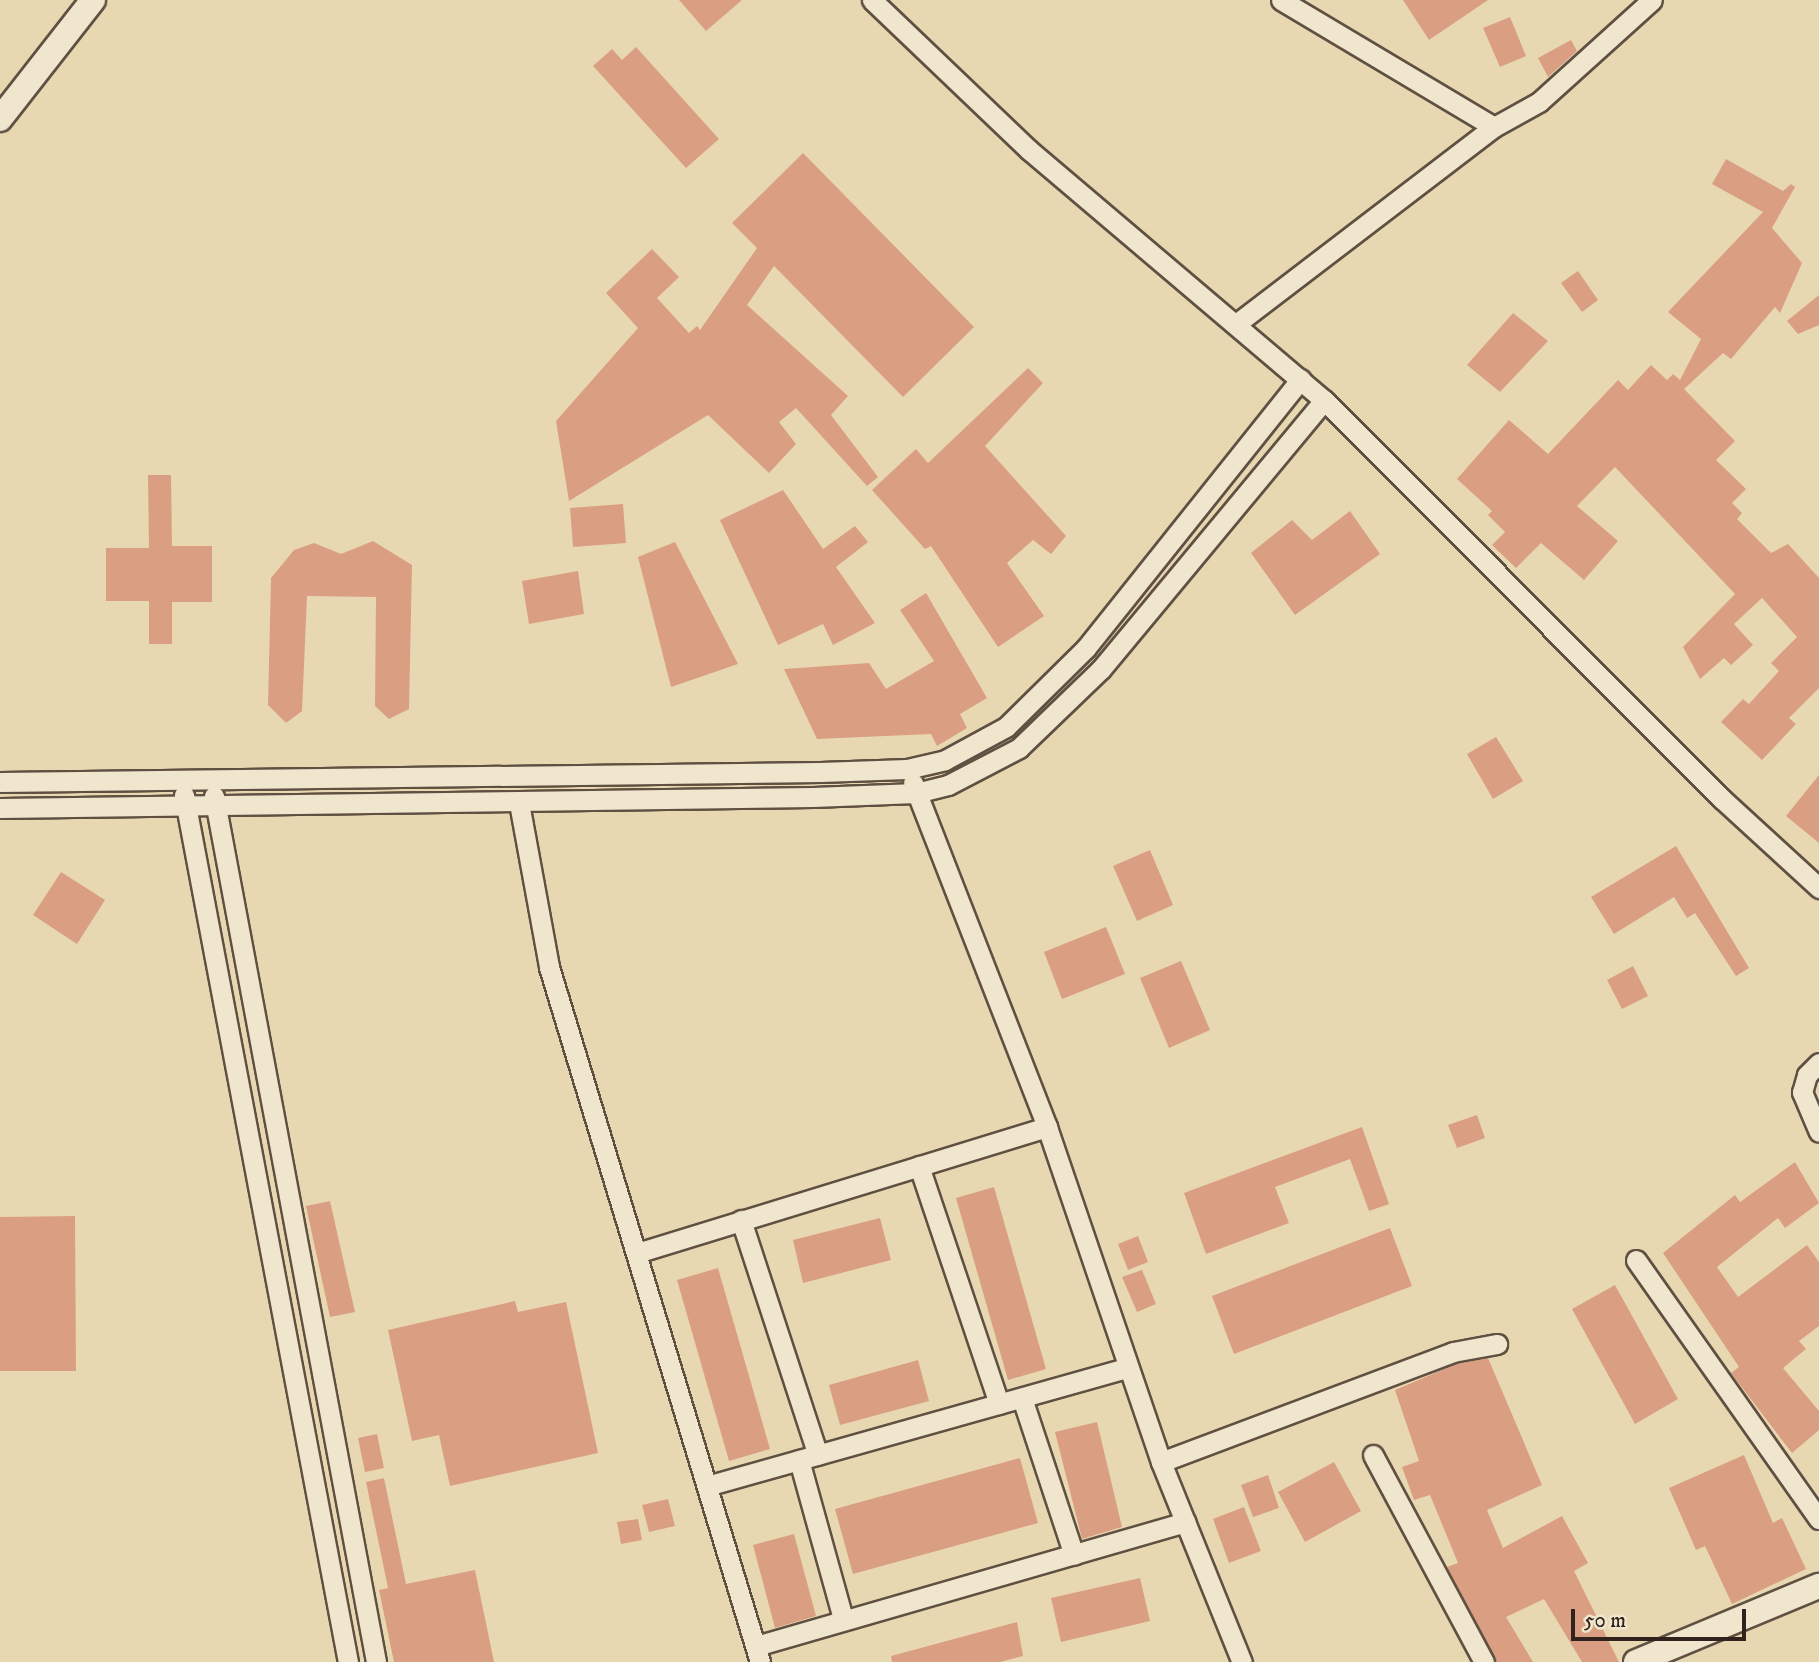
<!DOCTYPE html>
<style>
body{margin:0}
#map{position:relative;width:1819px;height:1662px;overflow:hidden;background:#e8d8b2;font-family:"IM FELL DW Pica",serif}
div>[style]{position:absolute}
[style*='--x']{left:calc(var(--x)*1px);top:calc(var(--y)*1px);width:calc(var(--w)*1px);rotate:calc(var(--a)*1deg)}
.building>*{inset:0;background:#da9f82}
.roads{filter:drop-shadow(2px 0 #5f5042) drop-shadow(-2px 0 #5f5042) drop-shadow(0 2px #5f5042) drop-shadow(0 -2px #5f5042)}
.minor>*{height:19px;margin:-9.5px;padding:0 9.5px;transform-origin:9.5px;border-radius:9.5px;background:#f0e6cd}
.tertiary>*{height:24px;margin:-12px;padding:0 12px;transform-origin:12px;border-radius:12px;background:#f0e6cd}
span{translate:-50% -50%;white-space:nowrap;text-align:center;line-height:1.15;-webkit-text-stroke:6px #f0e6cd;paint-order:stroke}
.scale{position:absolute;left:1571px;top:1609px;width:175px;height:32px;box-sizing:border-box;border:4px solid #31221d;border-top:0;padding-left:9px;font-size:21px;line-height:24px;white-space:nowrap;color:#31221d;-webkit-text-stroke:5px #f0e6cd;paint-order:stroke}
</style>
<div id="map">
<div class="building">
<div style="clip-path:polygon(679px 0,742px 0,706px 31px)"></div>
<div style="clip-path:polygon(1403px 0,1488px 0,1429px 40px)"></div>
<div style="clip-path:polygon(1510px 17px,1526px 56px,1500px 67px,1483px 28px)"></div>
<div style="clip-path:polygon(1571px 40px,1577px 51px,1548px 77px,1538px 58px)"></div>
<div style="clip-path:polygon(636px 47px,719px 139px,686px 168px,593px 66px,612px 49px,622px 60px)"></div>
<div style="clip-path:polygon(803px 153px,974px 327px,903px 397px,774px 266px,747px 305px,848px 396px,831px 415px,878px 477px,867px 486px,796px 408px,779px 422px,796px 444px,769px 473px,708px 415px,569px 501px,556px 421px,638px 328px,606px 293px,652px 249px,679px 277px,657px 298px,689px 333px,697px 326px,700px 330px,757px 248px,732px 223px)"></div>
<div style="clip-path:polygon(1726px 159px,1783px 191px,1791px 184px,1795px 187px,1772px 228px,1802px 263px,1780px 313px,1775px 307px,1731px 359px,1723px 353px,1684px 389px,1735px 441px,1716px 460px,1746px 489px,1732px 503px,1742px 513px,1737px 519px,1771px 553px,1788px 544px,1819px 578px,1819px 688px,1789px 718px,1796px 724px,1762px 760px,1721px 722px,1743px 699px,1749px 704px,1779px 671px,1771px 663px,1797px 637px,1762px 598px,1734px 624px,1753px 645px,1731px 665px,1724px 658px,1700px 679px,1683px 647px,1735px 594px,1615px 467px,1577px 506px,1618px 541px,1584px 580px,1541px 543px,1516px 568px,1492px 545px,1505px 532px,1488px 515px,1492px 511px,1457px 479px,1509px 420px,1548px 454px,1618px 380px,1628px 390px,1651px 365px,1667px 380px,1673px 374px,1680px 380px,1701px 339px,1668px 312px,1763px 212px,1712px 184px)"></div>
<div style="clip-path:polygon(1578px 271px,1598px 300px,1582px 312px,1561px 283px)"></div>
<div style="clip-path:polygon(1819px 295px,1819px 325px,1798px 334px,1787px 321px)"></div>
<div style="clip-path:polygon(1513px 313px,1548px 341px,1500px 392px,1467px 365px)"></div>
<div style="clip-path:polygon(1028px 368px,1043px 383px,985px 446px,1066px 536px,1051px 554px,1033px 540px,1007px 563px,1044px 616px,998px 647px,931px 546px,925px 549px,872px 490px,916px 449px,928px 463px)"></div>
<div style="clip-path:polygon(148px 475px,171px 475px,172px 546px,212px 546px,212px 602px,172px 602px,172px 644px,149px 644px,149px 601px,106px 601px,106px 548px,149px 548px)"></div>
<div style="clip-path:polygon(783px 490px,823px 549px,855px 526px,868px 542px,836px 567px,875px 623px,833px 645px,823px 624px,778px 645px,720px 520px)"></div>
<div style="clip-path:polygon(623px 504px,626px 543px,573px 547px,570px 508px)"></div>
<div style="clip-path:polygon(1350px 511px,1380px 554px,1295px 615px,1251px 553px,1292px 520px,1312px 540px)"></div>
<div style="clip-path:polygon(373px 541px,412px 565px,409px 709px,389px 719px,375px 706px,376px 597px,307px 596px,302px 711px,286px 723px,268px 705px,271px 578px,294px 550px,314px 543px,341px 554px)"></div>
<div style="clip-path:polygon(675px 542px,738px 664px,671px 687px,638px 557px)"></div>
<div style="clip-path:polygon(578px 571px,584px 614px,529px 624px,522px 581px)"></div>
<div style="clip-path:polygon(926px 593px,987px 698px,960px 714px,967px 728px,937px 746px,931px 734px,817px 739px,784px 669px,869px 663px,886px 689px,934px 661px,900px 610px)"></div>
<div style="clip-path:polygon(1496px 737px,1523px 781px,1493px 799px,1467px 754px)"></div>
<div style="clip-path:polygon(1819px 775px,1819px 843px,1786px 816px)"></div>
<div style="clip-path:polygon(1676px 846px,1749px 968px,1736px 976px,1695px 913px,1687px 918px,1674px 897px,1614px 934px,1591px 897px)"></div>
<div style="clip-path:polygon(1150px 850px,1173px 905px,1137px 921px,1113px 866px)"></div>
<div style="clip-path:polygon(61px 872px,105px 900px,77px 944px,33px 915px)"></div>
<div style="clip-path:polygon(1106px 927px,1125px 974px,1062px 999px,1044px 952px)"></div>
<div style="clip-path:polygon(1181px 961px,1210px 1030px,1169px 1048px,1140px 978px)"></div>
<div style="clip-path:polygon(1633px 966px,1648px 996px,1622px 1009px,1607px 980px)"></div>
<div style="clip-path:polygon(1477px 1115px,1485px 1138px,1457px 1148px,1448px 1125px)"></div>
<div style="clip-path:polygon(1362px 1127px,1389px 1204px,1369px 1211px,1350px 1159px,1275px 1187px,1289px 1223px,1206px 1254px,1184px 1193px)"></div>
<div style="clip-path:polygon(1795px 1162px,1819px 1203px,1785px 1228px,1778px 1218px,1717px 1267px,1738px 1297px,1807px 1245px,1819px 1262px,1819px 1326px,1799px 1341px,1806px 1349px,1783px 1368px,1819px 1411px,1819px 1430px,1792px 1453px,1731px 1373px,1739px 1367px,1663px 1253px,1735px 1195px,1740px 1202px)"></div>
<div style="clip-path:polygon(994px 1187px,1046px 1369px,1008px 1380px,956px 1198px)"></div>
<div style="clip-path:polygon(330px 1201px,355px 1312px,330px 1317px,306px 1206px)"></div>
<div style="clip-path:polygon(75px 1216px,76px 1371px,0 1371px,0 1217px)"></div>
<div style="clip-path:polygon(880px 1218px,891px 1260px,803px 1283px,793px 1240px)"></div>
<div style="clip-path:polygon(1390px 1228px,1412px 1286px,1234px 1354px,1212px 1296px)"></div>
<div style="clip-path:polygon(1138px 1236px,1148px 1262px,1128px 1270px,1118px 1244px)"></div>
<div style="clip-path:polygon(718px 1268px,770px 1449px,729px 1461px,677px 1280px)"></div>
<div style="clip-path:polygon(1142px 1270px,1156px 1304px,1137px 1312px,1122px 1277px)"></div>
<div style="clip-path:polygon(1615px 1285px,1678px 1399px,1635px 1424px,1572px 1309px)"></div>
<div style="clip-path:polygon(515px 1301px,518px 1312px,566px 1302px,598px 1453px,450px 1486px,439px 1435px,412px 1441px,388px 1330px)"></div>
<div style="clip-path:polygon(1488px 1358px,1542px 1485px,1487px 1510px,1503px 1548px,1562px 1516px,1588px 1563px,1574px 1571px,1619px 1662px,1582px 1662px,1544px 1599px,1506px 1617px,1533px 1662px,1496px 1662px,1447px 1567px,1458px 1563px,1430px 1495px,1414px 1500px,1402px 1467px,1419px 1461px,1395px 1390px,1456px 1364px)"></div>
<div style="clip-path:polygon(918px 1360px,929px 1401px,840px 1425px,829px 1385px)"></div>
<div style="clip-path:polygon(1097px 1422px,1122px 1527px,1082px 1539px,1055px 1432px)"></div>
<div style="clip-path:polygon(377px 1434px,384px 1468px,365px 1472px,358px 1438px)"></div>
<div style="clip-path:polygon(1744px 1455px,1773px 1523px,1782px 1518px,1806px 1569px,1732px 1604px,1705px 1546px,1696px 1550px,1669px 1488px)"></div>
<div style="clip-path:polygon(1020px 1458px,1038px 1523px,853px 1574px,835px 1509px)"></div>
<div style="clip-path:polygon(1334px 1462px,1361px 1511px,1305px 1542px,1278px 1492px)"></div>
<div style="clip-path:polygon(1268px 1475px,1279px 1508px,1253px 1517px,1241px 1485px)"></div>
<div style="clip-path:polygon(384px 1478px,406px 1584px,475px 1570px,494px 1662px,394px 1662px,379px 1590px,388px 1588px,366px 1482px)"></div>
<div style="clip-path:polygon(668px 1499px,675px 1526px,649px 1532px,642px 1505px)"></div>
<div style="clip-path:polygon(1244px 1507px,1261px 1551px,1229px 1563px,1213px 1519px)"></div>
<div style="clip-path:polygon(638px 1519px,642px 1540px,621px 1544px,617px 1522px)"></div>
<div style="clip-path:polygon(794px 1534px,816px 1616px,775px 1628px,753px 1545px)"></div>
<div style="clip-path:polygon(1140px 1578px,1150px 1621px,1061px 1642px,1051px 1598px)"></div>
<div style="clip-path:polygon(1017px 1622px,1023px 1656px,1000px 1662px,892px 1662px,891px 1656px)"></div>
</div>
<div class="roads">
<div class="minor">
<div style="--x:872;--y:0;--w:217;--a:43.7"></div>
<div style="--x:1029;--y:150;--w:387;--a:40.3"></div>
<div style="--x:1324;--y:400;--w:564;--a:45.07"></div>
<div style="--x:1722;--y:799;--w:132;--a:42.5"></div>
<div style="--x:1281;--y:0;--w:248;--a:30.8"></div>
<div style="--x:1236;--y:324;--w:325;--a:-37.4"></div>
<div style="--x:1494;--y:127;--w:51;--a:-29.1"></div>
<div style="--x:1539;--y:102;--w:152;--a:-42.1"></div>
<div style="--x:0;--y:782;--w:820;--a:-0.7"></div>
<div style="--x:820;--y:772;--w:87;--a:-2"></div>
<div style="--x:907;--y:769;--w:39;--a:-13"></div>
<div style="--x:945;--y:760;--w:69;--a:-28.4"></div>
<div style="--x:1006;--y:727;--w:112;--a:-44.6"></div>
<div style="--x:1086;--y:648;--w:344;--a:-51.4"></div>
<div style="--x:913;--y:783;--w:369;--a:68.7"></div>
<div style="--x:1047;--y:1127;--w:354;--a:71.2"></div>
<div style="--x:1161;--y:1462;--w:216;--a:68"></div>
<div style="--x:184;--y:795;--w:882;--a:79.29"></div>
<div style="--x:214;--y:796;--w:881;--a:79.4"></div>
<div style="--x:519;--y:803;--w:167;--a:79.6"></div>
<div style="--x:549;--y:967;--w:726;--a:73.11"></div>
<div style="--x:0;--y:808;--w:813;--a:-0.78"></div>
<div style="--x:813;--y:797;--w:103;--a:-2.2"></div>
<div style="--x:916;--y:793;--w:33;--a:-14"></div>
<div style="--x:948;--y:785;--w:80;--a:-27.5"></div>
<div style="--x:1019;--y:748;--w:114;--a:-43.9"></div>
<div style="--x:1101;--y:669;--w:349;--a:-50.3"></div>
<div style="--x:1819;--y:1063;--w:17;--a:135"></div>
<div style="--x:1807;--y:1075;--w:18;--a:106"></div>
<div style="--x:1802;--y:1092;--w:43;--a:67"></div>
<div style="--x:919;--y:1166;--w:251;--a:71.4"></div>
<div style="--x:741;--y:1220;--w:247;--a:71.9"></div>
<div style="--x:637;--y:1253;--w:429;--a:-17.1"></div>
<div style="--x:1636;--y:1260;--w:317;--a:54.8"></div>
<div style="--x:1022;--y:1398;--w:165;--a:71.7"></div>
<div style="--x:1373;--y:1455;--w:235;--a:61.8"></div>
<div style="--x:799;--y:1460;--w:165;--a:74.5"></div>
<div style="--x:1161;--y:1462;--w:312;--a:-20.6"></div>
<div style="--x:1453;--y:1352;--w:45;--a:-10.3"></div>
<div style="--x:710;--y:1485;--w:433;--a:-15.7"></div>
<div style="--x:756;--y:1646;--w:447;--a:-16.1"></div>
</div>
<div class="tertiary">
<div style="--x:0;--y:119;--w:151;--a:-52"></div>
<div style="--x:1636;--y:1662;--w:198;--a:-22.6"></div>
</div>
</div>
<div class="scale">50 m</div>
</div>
